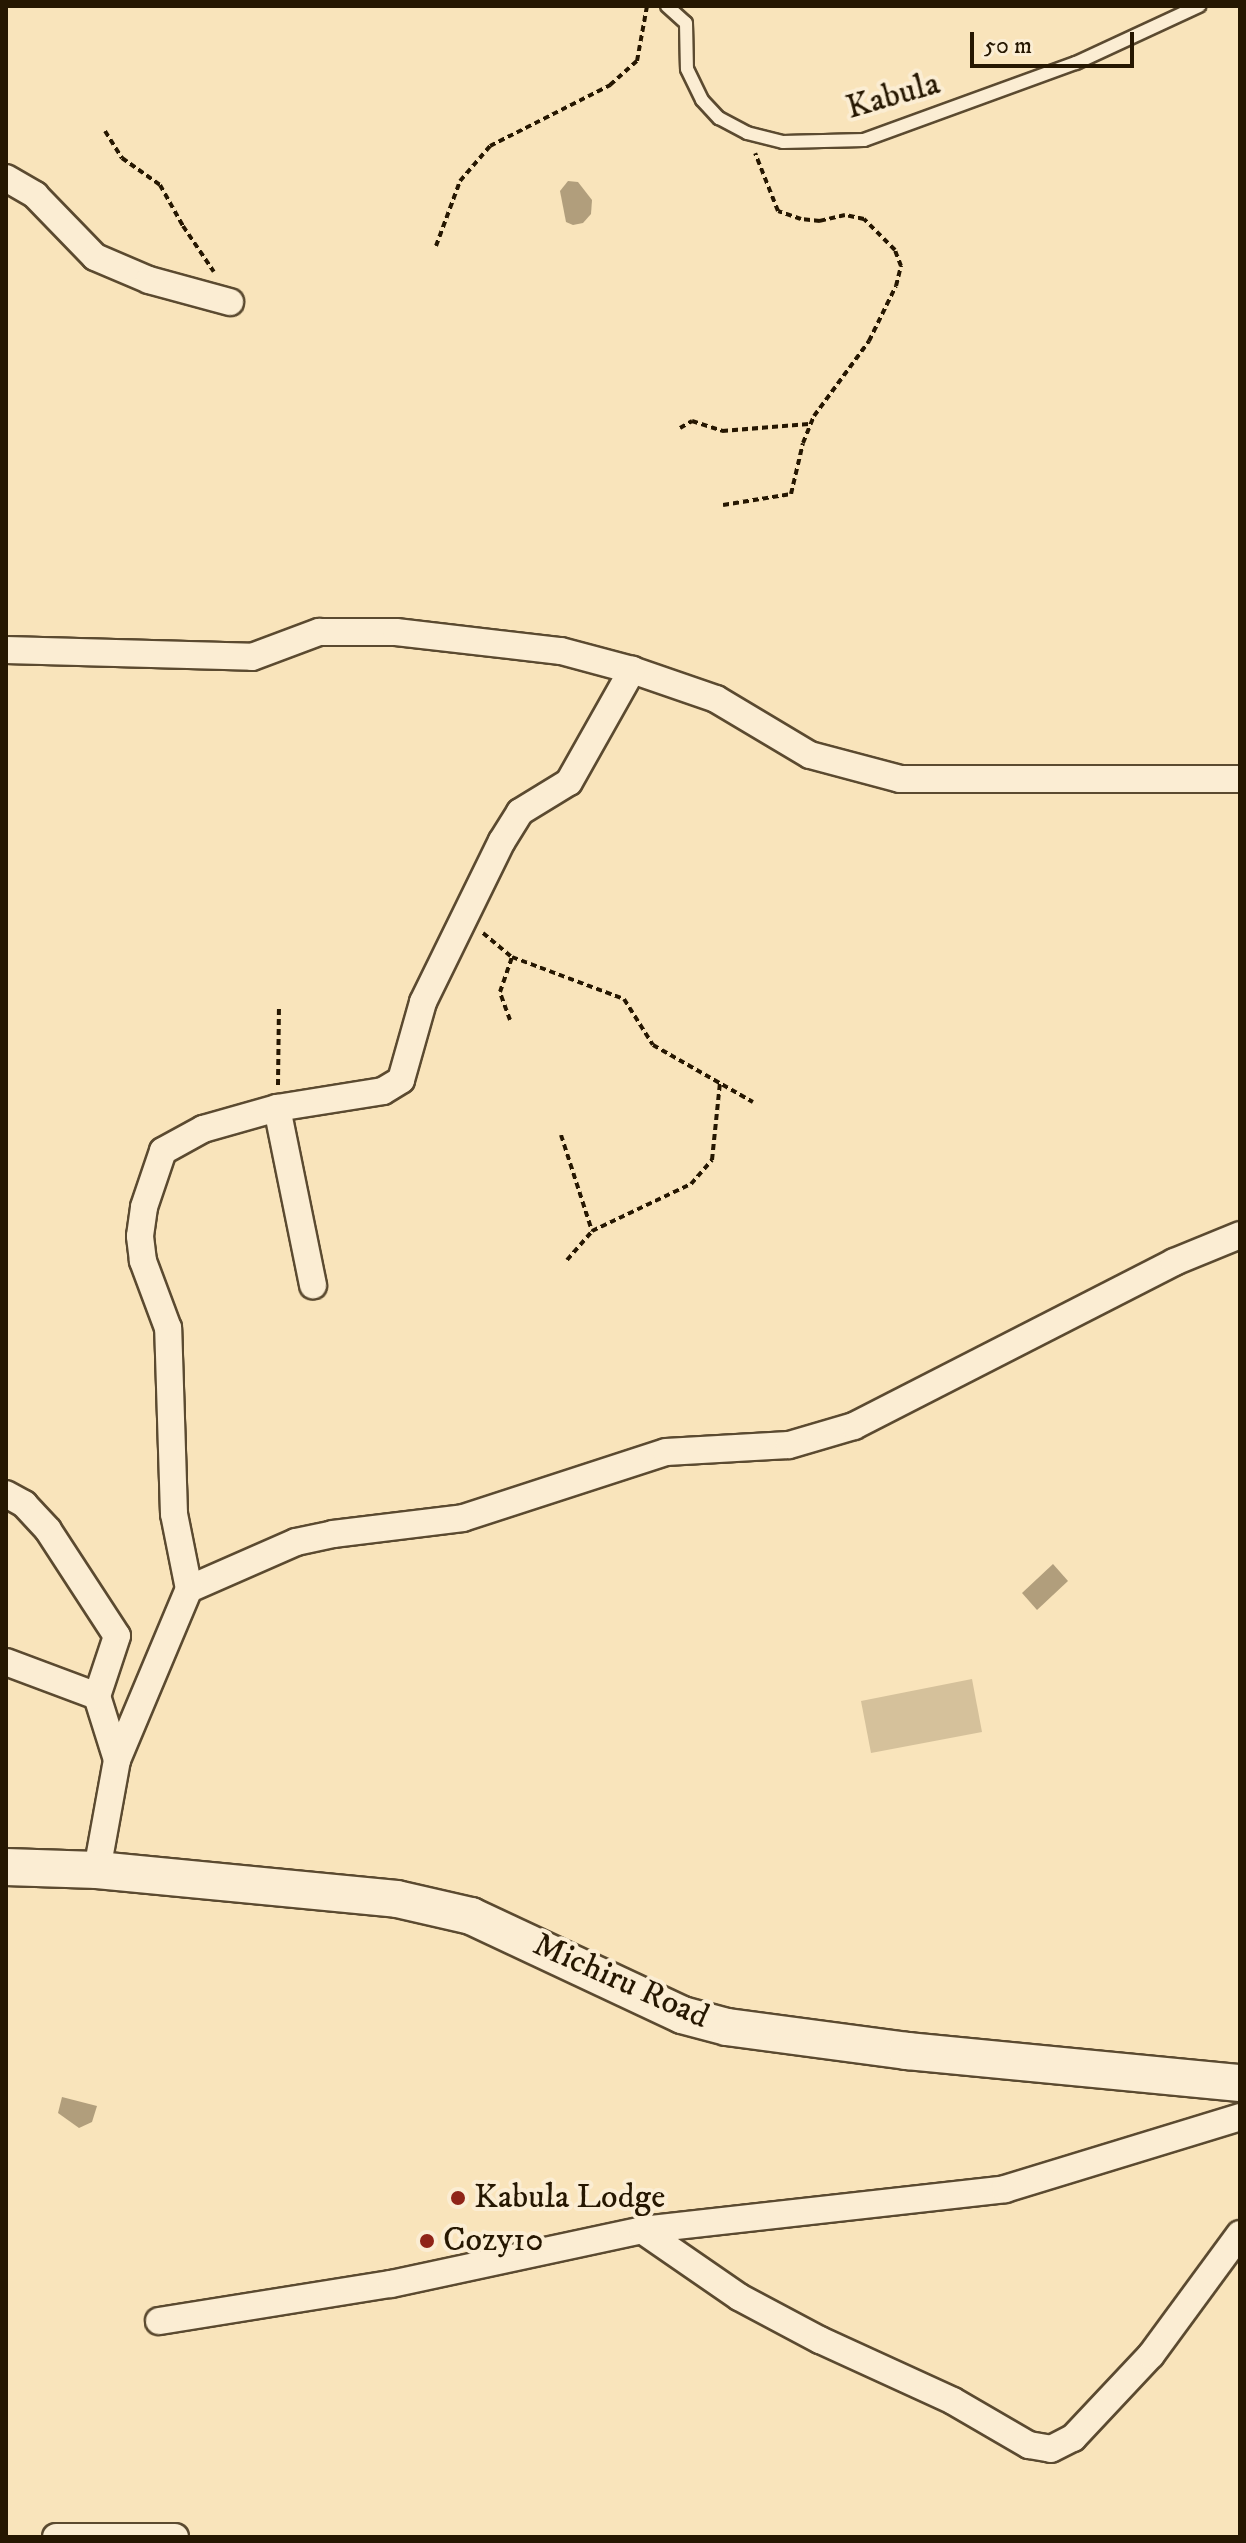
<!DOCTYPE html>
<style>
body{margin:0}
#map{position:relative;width:1246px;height:2543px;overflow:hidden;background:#f9e4bb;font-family:"IM FELL DW Pica",serif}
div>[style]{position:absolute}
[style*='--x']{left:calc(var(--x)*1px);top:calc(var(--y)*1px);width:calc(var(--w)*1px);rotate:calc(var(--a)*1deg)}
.green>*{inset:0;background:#d5c19b}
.water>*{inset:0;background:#b19e7c}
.path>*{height:4px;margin-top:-2px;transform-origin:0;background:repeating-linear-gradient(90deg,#261701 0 6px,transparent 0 10px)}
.roads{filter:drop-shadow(2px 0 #5b4a30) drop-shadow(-2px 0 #5b4a30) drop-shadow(0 2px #5b4a30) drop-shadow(0 -2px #5b4a30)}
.lane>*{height:12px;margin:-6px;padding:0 6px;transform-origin:6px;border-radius:6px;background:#fbedd3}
.street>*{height:26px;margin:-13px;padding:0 13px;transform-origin:13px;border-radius:13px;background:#fbedd3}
.secondary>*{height:36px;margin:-18px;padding:0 18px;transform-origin:18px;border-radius:18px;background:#fbedd3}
.dots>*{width:22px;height:22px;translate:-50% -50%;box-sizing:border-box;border:4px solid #fbedd3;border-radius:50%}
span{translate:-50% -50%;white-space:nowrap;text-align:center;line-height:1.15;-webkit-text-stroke:8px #fbedd3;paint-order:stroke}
.street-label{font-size:34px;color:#261701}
.poi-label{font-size:34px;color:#261701}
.left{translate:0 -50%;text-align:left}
.frame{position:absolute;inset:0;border:8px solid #261701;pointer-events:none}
.scale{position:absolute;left:970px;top:32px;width:164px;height:36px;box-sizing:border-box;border:4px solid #261701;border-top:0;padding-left:10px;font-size:24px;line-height:28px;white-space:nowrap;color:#261701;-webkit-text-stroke:6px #fbedd3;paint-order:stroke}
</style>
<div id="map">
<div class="green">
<div style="clip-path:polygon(972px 1679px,982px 1732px,871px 1753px,861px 1701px)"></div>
</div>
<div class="water">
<div style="clip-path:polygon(568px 181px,578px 182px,592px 200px,591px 214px,583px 223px,573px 225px,566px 222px,560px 191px)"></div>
<div style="clip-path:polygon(1053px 1564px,1068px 1581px,1037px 1610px,1022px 1593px)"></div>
<div style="clip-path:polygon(62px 2097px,97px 2106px,92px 2122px,79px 2128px,58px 2113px)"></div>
</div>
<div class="path">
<div style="--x:105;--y:131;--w:32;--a:58"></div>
<div style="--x:122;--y:158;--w:47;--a:35.4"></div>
<div style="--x:160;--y:185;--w:47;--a:60.7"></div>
<div style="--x:183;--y:226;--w:55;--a:56"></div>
<div style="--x:436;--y:246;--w:69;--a:-69.7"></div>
<div style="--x:460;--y:181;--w:46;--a:-49.4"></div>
<div style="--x:490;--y:146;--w:135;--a:-26.9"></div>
<div style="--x:610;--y:85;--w:36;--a:-42"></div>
<div style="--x:637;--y:61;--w:56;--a:-79.7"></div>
<div style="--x:680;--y:428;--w:14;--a:-30"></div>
<div style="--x:692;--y:421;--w:32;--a:18"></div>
<div style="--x:722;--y:431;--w:87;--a:-4.6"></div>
<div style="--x:723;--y:505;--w:69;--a:-9.2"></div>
<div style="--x:791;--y:494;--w:52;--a:-76.8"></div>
<div style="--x:803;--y:443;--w:29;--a:-68"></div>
<div style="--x:814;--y:416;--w:93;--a:-53.7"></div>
<div style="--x:869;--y:341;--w:61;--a:-63.9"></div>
<div style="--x:896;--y:286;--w:21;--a:-76"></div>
<div style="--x:901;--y:266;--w:17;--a:-111"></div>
<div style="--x:895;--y:250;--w:44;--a:-135"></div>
<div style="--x:864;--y:219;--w:19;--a:-168"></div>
<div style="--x:845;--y:215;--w:26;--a:167"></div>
<div style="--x:820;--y:221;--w:19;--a:-174"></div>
<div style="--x:801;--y:219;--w:24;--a:-161"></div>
<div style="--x:778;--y:211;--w:62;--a:-111.6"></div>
<div style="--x:483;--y:933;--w:38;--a:40"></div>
<div style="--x:510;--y:1020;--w:30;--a:-110"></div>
<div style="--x:500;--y:992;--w:37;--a:-71"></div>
<div style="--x:512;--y:957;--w:120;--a:20.6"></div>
<div style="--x:624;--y:999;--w:54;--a:57.8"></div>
<div style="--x:653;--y:1045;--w:115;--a:29.7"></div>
<div style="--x:278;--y:1085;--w:80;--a:-89.3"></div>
<div style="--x:561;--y:1135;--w:101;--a:72.1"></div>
<div style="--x:567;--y:1260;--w:38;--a:-49"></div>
<div style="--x:592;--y:1231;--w:110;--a:-25.4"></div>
<div style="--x:691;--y:1184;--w:32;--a:-49"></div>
<div style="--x:712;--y:1160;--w:77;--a:-84.1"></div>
</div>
<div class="roads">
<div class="lane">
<div style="--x:667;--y:6;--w:25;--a:42"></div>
<div style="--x:686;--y:23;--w:46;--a:88.8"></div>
<div style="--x:687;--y:69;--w:34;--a:64"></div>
<div style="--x:702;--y:100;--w:25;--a:47"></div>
<div style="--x:719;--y:118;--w:32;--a:28"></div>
<div style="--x:747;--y:133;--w:37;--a:14"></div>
<div style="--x:783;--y:142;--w:81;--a:-1.4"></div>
<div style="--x:864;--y:140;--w:226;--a:-20"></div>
<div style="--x:1076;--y:63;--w:136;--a:-24.9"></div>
</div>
<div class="street">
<div style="--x:6;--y:178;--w:34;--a:30"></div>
<div style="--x:35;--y:195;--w:86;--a:45.9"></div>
<div style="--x:95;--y:257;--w:59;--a:23.1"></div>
<div style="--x:149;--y:280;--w:84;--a:15.2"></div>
<div style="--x:6;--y:650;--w:246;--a:1.6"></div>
<div style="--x:252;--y:657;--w:72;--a:-20.5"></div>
<div style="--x:319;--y:632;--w:77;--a:0"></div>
<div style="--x:396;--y:632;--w:166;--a:6.6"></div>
<div style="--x:561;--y:651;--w:73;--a:15"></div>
<div style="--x:632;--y:670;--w:89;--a:19"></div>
<div style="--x:716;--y:699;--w:109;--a:30.8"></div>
<div style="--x:810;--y:755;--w:93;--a:14.9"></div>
<div style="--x:900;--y:779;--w:340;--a:0"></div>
<div style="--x:277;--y:1108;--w:181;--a:78.5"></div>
<div style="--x:6;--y:1494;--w:21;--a:29"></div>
<div style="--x:24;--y:1504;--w:35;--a:47"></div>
<div style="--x:48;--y:1530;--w:126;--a:56.9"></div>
<div style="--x:117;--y:1636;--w:63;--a:108.4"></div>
<div style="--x:97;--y:1696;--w:67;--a:72.6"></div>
<div style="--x:117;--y:1760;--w:112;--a:100.3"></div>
<div style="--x:189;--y:1589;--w:117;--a:-23.7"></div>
<div style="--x:296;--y:1542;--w:38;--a:-12"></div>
<div style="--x:333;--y:1534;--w:131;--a:-7"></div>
<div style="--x:463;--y:1518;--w:213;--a:-18"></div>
<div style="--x:666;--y:1452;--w:123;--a:-3.3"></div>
<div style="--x:789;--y:1445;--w:68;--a:-16.3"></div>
<div style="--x:854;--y:1426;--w:360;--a:-27.1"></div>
<div style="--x:1174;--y:1262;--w:71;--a:-22.2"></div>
<div style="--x:6;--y:1662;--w:97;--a:20.5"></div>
<div style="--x:117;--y:1760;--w:186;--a:-67.2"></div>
<div style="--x:189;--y:1589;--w:76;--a:-101.3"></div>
<div style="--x:174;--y:1514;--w:186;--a:-91.8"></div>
<div style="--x:168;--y:1328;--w:72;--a:-110.5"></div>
<div style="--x:143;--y:1261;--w:25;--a:-97"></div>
<div style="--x:140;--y:1236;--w:29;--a:-82"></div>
<div style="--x:144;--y:1207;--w:59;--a:-71.3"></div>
<div style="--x:163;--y:1151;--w:46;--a:-28.8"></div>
<div style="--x:203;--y:1129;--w:77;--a:-15.8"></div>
<div style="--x:277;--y:1108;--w:107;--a:-9.1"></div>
<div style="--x:383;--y:1091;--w:21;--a:-31"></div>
<div style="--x:401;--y:1080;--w:81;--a:-74.2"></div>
<div style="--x:423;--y:1002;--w:179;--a:-63.9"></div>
<div style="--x:502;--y:841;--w:34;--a:-58"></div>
<div style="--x:520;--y:812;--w:57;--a:-31.5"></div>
<div style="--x:569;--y:782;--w:129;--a:-60.6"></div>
<div style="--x:642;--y:2230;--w:118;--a:34.6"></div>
<div style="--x:739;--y:2297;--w:92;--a:28"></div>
<div style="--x:820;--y:2340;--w:146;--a:24.6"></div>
<div style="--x:953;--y:2401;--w:88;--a:30.1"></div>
<div style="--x:1029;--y:2445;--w:22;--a:10"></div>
<div style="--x:1051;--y:2449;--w:25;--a:-27"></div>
<div style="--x:1073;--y:2438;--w:114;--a:-46.8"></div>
<div style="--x:1151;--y:2355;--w:150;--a:-53.7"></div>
<div style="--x:159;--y:2321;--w:235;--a:-9.1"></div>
<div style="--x:391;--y:2284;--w:257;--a:-12.1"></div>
<div style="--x:642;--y:2230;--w:365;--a:-6.4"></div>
<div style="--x:1005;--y:2189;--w:246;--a:-17"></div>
<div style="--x:56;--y:2537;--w:119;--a:0"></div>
</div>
<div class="secondary">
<div style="--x:6;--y:1867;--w:91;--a:1.9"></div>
<div style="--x:97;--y:1870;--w:301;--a:5.5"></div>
<div style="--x:397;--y:1899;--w:76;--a:12.9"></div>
<div style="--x:471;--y:1916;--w:233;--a:25.1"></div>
<div style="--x:682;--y:2015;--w:47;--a:14.9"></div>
<div style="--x:727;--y:2027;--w:182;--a:7.6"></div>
<div style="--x:907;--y:2051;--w:335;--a:5.5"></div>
</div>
</div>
<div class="dots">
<div style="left:458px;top:2198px;background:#8f2418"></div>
<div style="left:427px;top:2241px;background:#8f2418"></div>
</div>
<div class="street-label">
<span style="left:893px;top:96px;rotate:-16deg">Kabula</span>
<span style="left:621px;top:1981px;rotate:24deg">Michiru Road</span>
</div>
<div class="poi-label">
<span class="left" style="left:474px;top:2198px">Kabula Lodge</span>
<span class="left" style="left:443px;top:2241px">Cozy10</span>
</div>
<div class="frame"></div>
<div class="scale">50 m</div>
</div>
